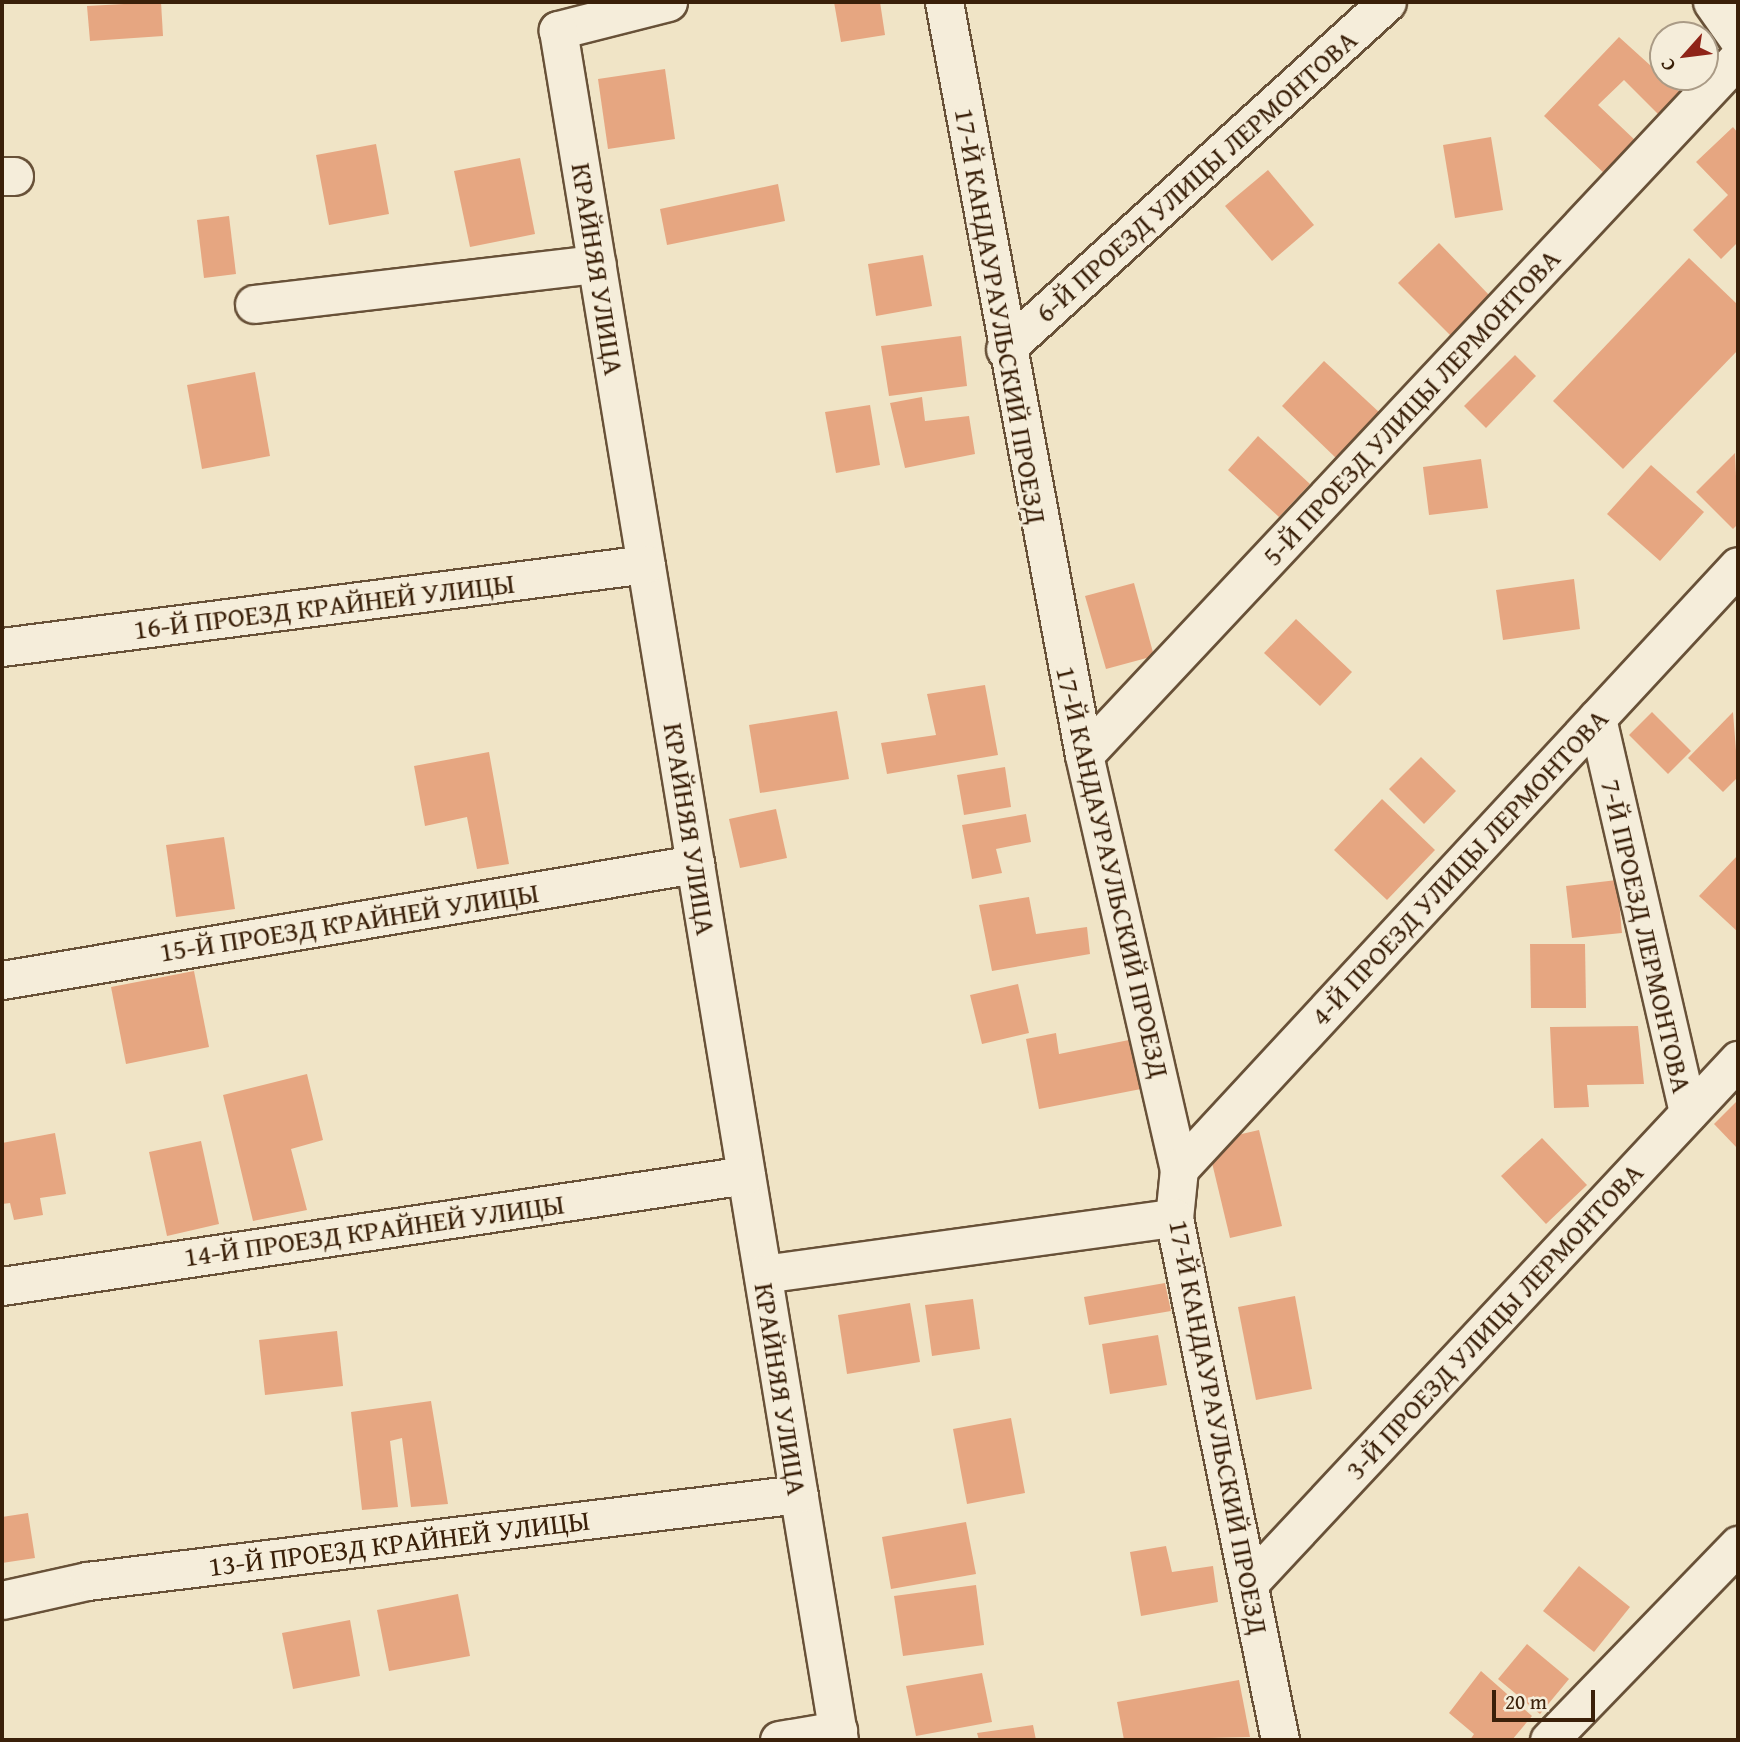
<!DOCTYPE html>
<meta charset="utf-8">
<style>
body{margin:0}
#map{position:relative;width:1740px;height:1742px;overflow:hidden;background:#f0e4c6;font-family:"Gentium Book Plus",serif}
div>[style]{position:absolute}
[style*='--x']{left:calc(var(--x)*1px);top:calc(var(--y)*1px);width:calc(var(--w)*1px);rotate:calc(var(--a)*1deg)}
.building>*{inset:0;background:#e6a681}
.roads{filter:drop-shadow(2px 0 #685138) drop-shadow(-2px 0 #685138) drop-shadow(0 2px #685138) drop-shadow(0 -2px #685138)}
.street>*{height:37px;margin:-18.5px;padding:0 18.5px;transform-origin:18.5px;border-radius:18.5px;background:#f5edda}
span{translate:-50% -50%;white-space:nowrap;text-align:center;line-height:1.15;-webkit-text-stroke:5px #f5edda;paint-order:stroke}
.street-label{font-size:28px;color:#3a2009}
.frame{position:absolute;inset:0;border:4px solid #3a2009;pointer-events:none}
.north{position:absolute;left:1649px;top:21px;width:70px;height:70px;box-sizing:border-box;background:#f5edda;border:2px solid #aa9b86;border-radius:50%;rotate:242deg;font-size:19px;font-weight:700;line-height:28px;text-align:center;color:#3a2009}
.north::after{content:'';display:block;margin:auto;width:24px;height:32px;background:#8f2418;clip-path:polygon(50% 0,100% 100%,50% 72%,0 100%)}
.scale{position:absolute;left:1492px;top:1690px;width:103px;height:32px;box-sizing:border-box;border:4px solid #3a2009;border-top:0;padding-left:9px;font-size:21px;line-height:24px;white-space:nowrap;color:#3a2009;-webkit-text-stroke:5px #f5edda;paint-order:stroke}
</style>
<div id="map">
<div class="building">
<div style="clip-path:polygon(161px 2px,163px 36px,90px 41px,87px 6px)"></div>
<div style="clip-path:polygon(834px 2px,880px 2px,885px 35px,841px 42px)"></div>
<div style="clip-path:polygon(1619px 37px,1683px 95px,1665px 121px,1624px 80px,1598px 105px,1637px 142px,1606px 175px,1544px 116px)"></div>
<div style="clip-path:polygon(665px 69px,675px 139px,608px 149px,598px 79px)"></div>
<div style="clip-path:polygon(1733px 127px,1738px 133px,1738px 242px,1721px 259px,1693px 230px,1728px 195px,1696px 162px)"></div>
<div style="clip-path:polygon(1491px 137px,1503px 210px,1455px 218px,1443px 145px)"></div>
<div style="clip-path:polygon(376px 144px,389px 214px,329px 225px,316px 155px)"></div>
<div style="clip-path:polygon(520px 158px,535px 234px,470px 247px,454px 171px)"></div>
<div style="clip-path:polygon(1268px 170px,1314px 225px,1272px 261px,1225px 206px)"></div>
<div style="clip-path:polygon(778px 184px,785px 221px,667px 245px,660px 209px)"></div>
<div style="clip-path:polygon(229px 216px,236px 274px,204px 278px,197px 220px)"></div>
<div style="clip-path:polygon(1439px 243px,1491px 297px,1451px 336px,1398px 283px)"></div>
<div style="clip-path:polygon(923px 255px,932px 306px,876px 316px,868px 264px)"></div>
<div style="clip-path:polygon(1689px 258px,1738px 305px,1738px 350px,1623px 469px,1553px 401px)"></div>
<div style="clip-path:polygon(961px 336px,967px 386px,889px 396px,881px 346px)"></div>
<div style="clip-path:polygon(1515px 355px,1536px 376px,1486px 428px,1464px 406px)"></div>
<div style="clip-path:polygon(1324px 361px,1380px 413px,1337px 459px,1282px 406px)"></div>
<div style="clip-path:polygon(255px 372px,270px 456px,202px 469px,187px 385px)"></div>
<div style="clip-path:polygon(922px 397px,925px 421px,969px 416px,975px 454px,905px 468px,890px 403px)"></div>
<div style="clip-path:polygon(870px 405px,880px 465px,836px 473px,825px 412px)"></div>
<div style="clip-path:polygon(1258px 436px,1310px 484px,1279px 517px,1228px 470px)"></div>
<div style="clip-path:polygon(1735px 453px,1738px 524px,1733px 529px,1696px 492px)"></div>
<div style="clip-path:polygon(1481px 459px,1488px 508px,1429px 515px,1423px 467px)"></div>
<div style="clip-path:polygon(1651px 465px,1704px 512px,1660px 561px,1607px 514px)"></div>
<div style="clip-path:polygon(1574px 579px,1580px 629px,1503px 640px,1496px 590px)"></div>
<div style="clip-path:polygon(1134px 583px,1154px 656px,1106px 669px,1085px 596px)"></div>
<div style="clip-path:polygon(1296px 619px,1352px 672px,1320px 706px,1264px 653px)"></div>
<div style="clip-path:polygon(985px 685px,998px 755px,887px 774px,881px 743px,936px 735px,927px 694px)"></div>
<div style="clip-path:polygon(837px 711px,849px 779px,760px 793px,749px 725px)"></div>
<div style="clip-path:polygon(1652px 712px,1691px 751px,1668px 774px,1629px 735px)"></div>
<div style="clip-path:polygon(1733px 712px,1738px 777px,1723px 792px,1688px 758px)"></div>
<div style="clip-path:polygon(489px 752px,509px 864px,477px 869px,467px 817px,425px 826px,414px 766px)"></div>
<div style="clip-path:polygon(1421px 757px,1456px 791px,1424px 824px,1389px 789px)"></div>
<div style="clip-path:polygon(1005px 767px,1011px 807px,964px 815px,957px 775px)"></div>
<div style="clip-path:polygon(1382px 799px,1435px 850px,1387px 900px,1334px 850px)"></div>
<div style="clip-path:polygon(776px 809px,787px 858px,740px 868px,729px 819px)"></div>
<div style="clip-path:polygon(1026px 814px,1031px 842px,996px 849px,1002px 873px,972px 879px,962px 825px)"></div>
<div style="clip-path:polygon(224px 837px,235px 909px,176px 917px,166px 845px)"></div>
<div style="clip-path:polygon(1738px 855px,1738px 932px,1699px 896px)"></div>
<div style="clip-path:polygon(1617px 880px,1622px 933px,1572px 938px,1566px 886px)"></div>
<div style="clip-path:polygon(1029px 897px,1036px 934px,1087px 927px,1090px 954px,992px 971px,979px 905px)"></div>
<div style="clip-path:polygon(1530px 944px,1585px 944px,1586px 1008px,1531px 1008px)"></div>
<div style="clip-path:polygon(194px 971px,209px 1047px,126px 1064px,111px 987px)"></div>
<div style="clip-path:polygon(1018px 984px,1029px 1033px,982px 1044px,970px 995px)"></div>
<div style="clip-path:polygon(1638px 1026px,1644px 1084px,1587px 1085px,1589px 1107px,1554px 1108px,1550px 1027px)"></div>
<div style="clip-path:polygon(1056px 1033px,1059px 1054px,1129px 1040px,1141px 1089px,1039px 1109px,1026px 1039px)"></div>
<div style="clip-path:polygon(307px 1074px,323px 1140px,291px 1149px,307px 1210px,253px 1221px,223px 1095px)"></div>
<div style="clip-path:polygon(1738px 1100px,1738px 1149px,1714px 1124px)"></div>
<div style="clip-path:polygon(1259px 1130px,1282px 1226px,1230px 1238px,1207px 1142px)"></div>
<div style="clip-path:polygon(55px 1133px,66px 1194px,40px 1198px,43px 1215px,14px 1220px,10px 1203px,2px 1204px,2px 1143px)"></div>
<div style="clip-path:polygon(1542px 1138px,1587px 1185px,1546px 1224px,1501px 1176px)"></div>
<div style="clip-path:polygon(201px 1141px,219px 1224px,167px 1236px,149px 1152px)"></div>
<div style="clip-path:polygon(1165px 1283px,1171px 1311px,1089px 1325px,1084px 1297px)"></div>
<div style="clip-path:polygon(1295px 1296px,1312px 1389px,1256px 1400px,1238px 1307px)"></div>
<div style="clip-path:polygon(973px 1299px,980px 1349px,932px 1356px,925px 1305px)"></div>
<div style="clip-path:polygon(910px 1303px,920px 1362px,847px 1374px,838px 1315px)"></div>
<div style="clip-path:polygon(337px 1331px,343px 1386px,265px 1395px,259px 1340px)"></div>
<div style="clip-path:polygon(1158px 1335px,1167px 1385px,1110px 1394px,1102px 1344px)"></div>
<div style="clip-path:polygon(431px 1401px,448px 1504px,411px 1507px,402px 1438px,390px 1441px,398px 1507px,362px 1510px,351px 1412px)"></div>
<div style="clip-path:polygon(1011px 1418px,1025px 1493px,967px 1504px,953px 1429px)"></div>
<div style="clip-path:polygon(28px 1513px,35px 1558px,2px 1563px,2px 1517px)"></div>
<div style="clip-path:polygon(966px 1522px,976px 1574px,891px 1589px,882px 1537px)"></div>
<div style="clip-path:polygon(1166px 1546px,1172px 1572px,1213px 1566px,1218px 1602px,1141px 1616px,1130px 1552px)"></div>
<div style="clip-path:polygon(1579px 1566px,1630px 1607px,1594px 1652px,1543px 1611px)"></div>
<div style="clip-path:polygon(976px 1585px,984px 1645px,903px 1656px,894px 1596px)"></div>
<div style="clip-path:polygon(458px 1594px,470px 1656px,389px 1671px,377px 1610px)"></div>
<div style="clip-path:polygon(350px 1620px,360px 1676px,293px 1689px,282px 1633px)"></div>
<div style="clip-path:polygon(1527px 1644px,1569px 1679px,1540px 1714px,1498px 1679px)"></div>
<div style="clip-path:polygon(1481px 1671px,1532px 1716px,1512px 1740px,1470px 1740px,1474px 1734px,1449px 1713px)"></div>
<div style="clip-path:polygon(982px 1673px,992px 1722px,916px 1736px,906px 1686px)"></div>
<div style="clip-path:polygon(1239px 1680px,1250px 1737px,1124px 1740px,1117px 1702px)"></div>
<div style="clip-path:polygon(1033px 1725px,1036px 1740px,979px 1740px,977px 1733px)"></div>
</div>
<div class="roads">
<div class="street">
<div style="--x:668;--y:2;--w:114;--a:165.7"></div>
<div style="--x:558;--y:30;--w:1733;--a:80.67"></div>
<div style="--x:944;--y:2;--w:766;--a:79.47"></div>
<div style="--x:1084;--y:755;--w:425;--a:77.1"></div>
<div style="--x:1179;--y:1169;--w:49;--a:95.8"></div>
<div style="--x:1174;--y:1218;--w:533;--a:78.52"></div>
<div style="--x:1712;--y:2;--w:45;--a:54.9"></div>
<div style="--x:2;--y:176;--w:12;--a:0"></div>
<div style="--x:254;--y:304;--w:345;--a:-6.7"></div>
<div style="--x:1005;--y:349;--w:516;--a:-42.25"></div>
<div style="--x:2;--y:647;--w:649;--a:-7.34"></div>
<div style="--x:1597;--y:718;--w:405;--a:77"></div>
<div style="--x:1084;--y:755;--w:956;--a:-46.82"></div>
<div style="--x:2;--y:980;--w:703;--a:-9.5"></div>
<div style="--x:1179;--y:1169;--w:822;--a:-47.17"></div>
<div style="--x:763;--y:1274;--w:415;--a:-7.8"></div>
<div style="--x:2;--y:1286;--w:752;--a:-8.49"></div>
<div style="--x:1250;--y:1582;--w:715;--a:-46.93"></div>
<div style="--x:2;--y:1600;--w:87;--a:-12.6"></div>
<div style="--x:87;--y:1581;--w:717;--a:-6.97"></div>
<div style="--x:779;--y:1740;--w:60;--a:-9.6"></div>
<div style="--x:1549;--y:1740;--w:272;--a:-45.9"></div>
</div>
</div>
<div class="street-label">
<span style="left:1196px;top:176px;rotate:-42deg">6-Й ПРОЕЗД УЛИЦЫ ЛЕРМОНТОВА</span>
<span style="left:598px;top:269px;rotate:81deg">КРАЙНЯЯ УЛИЦА</span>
<span style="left:1001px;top:316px;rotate:80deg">17-Й КАНДАУРАУЛЬСКИЙ ПРОЕЗД</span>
<span style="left:1411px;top:407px;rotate:-47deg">5-Й ПРОЕЗД УЛИЦЫ ЛЕРМОНТОВА</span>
<span style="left:324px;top:606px;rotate:-7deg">16-Й ПРОЕЗД КРАЙНЕЙ УЛИЦЫ</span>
<span style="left:690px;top:829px;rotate:81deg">КРАЙНЯЯ УЛИЦА</span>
<span style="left:1459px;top:867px;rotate:-47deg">4-Й ПРОЕЗД УЛИЦЫ ЛЕРМОНТОВА</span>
<span style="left:1113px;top:872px;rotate:77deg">17-Й КАНДАУРАУЛЬСКИЙ ПРОЕЗД</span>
<span style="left:349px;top:922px;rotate:-9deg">15-Й ПРОЕЗД КРАЙНЕЙ УЛИЦЫ</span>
<span style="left:1647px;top:936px;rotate:77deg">7-Й ПРОЕЗД ЛЕРМОНТОВА</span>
<span style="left:374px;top:1230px;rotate:-8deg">14-Й ПРОЕЗД КРАЙНЕЙ УЛИЦЫ</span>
<span style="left:1494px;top:1321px;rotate:-47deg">3-Й ПРОЕЗД УЛИЦЫ ЛЕРМОНТОВА</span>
<span style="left:781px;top:1389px;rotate:81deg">КРАЙНЯЯ УЛИЦА</span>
<span style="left:1219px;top:1427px;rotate:79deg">17-Й КАНДАУРАУЛЬСКИЙ ПРОЕЗД</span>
<span style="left:399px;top:1543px;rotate:-7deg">13-Й ПРОЕЗД КРАЙНЕЙ УЛИЦЫ</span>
</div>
<div class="frame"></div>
<div class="north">С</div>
<div class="scale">20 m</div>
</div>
